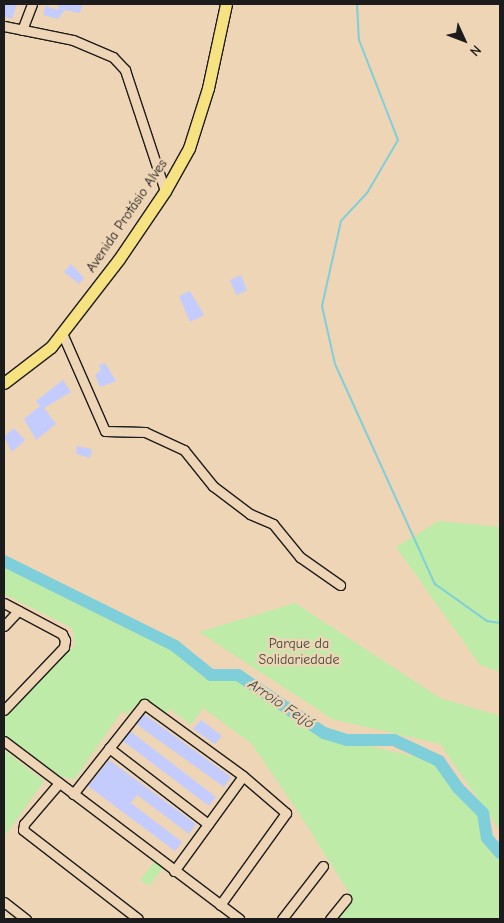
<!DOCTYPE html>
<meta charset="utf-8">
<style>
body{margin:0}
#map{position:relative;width:504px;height:923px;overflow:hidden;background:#eed5b6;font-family:"Comic Neue",sans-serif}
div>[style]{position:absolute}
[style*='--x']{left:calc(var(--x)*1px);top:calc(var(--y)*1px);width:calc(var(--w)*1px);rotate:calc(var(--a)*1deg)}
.green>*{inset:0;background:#beeba8}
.stream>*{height:2px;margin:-1px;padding:0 1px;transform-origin:1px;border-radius:1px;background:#7fcfdb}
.river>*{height:12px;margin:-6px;padding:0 6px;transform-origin:6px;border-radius:6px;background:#7fcfdb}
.building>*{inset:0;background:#c4ccfe}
.roads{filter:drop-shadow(1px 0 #1c1c1c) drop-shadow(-1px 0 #1c1c1c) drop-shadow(0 1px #1c1c1c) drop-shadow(0 -1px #1c1c1c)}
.minor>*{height:9px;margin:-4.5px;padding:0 4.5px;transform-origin:4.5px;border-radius:4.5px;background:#eed5b6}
.major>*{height:11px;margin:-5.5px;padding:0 5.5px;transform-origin:5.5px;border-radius:5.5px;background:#f7e281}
span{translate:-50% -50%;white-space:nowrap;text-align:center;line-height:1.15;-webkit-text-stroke:5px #eed5b6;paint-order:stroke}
.street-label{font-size:14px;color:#1c1c1c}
.park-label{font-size:14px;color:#3c4538}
.water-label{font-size:15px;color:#35494c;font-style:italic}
.frame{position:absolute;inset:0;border:5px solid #1c1c1c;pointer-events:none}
.north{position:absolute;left:439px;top:15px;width:50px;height:50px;-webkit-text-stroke:4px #eed5b6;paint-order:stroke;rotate:133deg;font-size:14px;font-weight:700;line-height:20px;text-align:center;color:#1c1c1c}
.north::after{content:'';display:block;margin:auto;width:18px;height:22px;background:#1c1c1c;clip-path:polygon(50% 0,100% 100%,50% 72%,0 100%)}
</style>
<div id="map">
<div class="green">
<div style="clip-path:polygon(439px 521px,500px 527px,500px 672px,480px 665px,396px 547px)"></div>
<div style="clip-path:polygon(4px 564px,172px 647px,209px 677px,237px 678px,321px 735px,438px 762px,455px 789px,479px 813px,484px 838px,500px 855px,500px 919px,338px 919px,353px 899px,295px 807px,251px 743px,203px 708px,191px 725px,170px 709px,166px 713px,140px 701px,127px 714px,122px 711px,74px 780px,60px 776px,4px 734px,4px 718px,75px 645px,72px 628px,4px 594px)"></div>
<div style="clip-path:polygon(295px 603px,440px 698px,500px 716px,500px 830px,440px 744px,332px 719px,199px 632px)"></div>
<div style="clip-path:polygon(4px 750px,44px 781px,4px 837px)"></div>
<div style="clip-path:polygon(155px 861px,163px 868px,149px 886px,140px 880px)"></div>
</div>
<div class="stream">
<div style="--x:357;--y:4;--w:36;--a:87"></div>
<div style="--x:359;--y:40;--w:107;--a:68.7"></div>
<div style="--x:398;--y:140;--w:61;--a:120.3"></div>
<div style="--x:367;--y:193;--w:38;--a:133"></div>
<div style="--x:341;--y:221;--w:87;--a:102.6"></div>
<div style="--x:322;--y:306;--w:59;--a:77.4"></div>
<div style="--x:335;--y:364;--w:242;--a:65.6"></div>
<div style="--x:435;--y:584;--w:64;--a:35.4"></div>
<div style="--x:487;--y:621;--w:13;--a:9"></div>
</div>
<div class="river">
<div style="--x:4;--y:561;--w:191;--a:26.4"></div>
<div style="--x:175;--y:646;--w:46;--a:38.9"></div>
<div style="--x:211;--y:675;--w:27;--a:0"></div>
<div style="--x:238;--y:675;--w:104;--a:34"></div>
<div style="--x:324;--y:733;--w:24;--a:17"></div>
<div style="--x:347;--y:740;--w:47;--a:0"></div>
<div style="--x:394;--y:740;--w:50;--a:25"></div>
<div style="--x:439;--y:761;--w:32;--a:55"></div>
<div style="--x:457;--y:787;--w:37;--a:45"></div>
<div style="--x:483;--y:813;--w:25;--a:81"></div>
<div style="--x:487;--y:838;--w:20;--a:49"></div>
</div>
<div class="building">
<div style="clip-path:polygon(4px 4px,17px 4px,12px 19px,4px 16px)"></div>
<div style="clip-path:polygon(59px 4px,82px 4px,80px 13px,65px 10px,58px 19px,43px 15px,45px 6px,58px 10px)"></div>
<div style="clip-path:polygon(71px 264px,84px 278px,79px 284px,64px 272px)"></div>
<div style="clip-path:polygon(241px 275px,247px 291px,236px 295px,230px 280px)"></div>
<div style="clip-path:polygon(190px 291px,204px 315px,190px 322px,179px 296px)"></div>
<div style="clip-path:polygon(105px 363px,116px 381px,100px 387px,95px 375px,101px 370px,99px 365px)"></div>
<div style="clip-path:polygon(63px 380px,71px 392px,44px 408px,56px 424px,36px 440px,24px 419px,40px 406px,36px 401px)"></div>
<div style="clip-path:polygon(14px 428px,25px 440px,12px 452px,4px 437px)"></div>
<div style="clip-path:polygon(77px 446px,92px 449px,90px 458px,76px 454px)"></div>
<div style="clip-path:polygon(144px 714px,231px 777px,224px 787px,136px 724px)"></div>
<div style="clip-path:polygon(201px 720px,222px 736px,215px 744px,193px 729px)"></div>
<div style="clip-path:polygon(130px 731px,216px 797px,209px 806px,123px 741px)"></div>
<div style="clip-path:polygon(109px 760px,196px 824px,189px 834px,137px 795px,131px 803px,182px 842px,175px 851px,88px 786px)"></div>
</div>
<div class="roads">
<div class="minor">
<div style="--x:4;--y:26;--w:70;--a:11.5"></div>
<div style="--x:73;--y:40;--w:43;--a:23"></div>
<div style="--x:113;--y:57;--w:18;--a:47"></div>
<div style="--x:125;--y:70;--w:127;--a:71.7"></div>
<div style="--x:22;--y:30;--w:28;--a:-69"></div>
<div style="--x:62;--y:333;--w:107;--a:66.3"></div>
<div style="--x:105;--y:431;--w:40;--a:1.4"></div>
<div style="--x:145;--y:432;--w:43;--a:24.8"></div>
<div style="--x:184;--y:450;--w:46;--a:51.1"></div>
<div style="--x:213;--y:486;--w:46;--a:37.1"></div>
<div style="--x:250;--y:514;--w:25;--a:23"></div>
<div style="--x:273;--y:524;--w:43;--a:50.7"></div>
<div style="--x:300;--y:557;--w:49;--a:35"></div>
<div style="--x:4;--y:603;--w:66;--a:28.1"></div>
<div style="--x:62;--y:634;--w:7;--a:63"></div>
<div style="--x:65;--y:640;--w:7;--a:98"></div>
<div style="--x:64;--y:647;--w:87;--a:133.6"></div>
<div style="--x:4;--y:626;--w:21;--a:-47"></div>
<div style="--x:4;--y:741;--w:295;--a:37.1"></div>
<div style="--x:109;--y:748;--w:125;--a:37.5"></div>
<div style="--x:59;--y:783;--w:54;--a:130.5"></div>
<div style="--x:24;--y:824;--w:6;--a:99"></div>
<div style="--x:23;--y:830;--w:145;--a:37.7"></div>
<div style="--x:73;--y:794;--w:115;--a:-51.7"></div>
<div style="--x:144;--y:704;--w:122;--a:36"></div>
<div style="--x:243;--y:776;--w:57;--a:40.7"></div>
<div style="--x:286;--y:813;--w:113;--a:125.7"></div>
<div style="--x:174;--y:871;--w:117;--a:-54"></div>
<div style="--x:4;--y:902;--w:28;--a:38"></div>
<div style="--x:282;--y:919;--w:67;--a:-52.3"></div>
<div style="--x:330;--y:919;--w:26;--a:-51"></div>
</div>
<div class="major">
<div style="--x:4;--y:383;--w:59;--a:-37.5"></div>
<div style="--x:51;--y:347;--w:111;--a:-52.3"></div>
<div style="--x:119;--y:259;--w:82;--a:-55.9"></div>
<div style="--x:165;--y:191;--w:49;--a:-60.8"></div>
<div style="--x:189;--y:148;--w:63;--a:-72.4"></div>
<div style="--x:208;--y:88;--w:86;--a:-77.9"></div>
</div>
</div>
<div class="street-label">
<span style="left:127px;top:216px;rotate:-56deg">Avenida Protásio Alves</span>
</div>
<div class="park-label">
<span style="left:299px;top:652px">Parque da<br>Solidariedade</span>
</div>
<div class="water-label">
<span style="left:281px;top:704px;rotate:34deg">Arroio Feijó</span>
</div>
<div class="frame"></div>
<div class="north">N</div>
</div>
